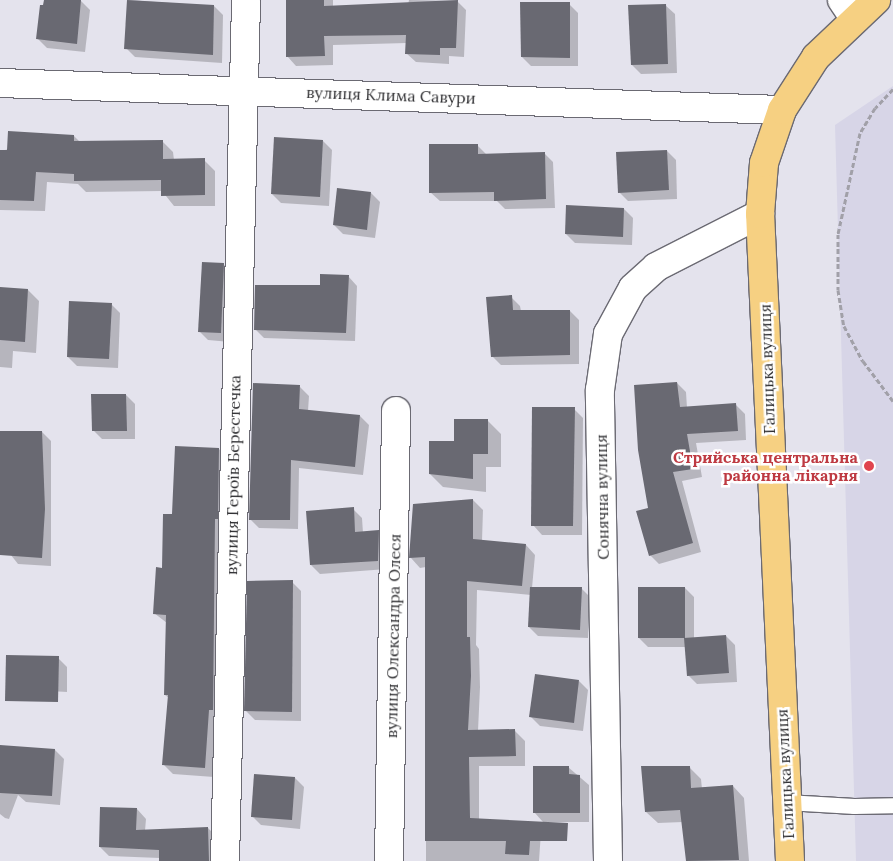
<!DOCTYPE html>
<meta charset="utf-8">
<style>
body{margin:0}
#map{position:relative;width:893px;height:861px;overflow:hidden;background:#e4e3ed;font-family:Lora,serif}
div>[style]{position:absolute}
[style*='--x']{left:calc(var(--x)*1px);top:calc(var(--y)*1px);width:calc(var(--w)*1px);rotate:calc(var(--a)*1deg)}
.built>*{inset:0;background:#d7d5e7}
.shadow>*{inset:0;background:#0003}
.building>*{inset:0;background:#696972}
.path>*{height:3px;margin-top:-1.5px;transform-origin:0;background:repeating-linear-gradient(90deg,#a1a0a8 0 5px,transparent 0 7.5px)}
.roads{filter:drop-shadow(1px 0 #6b6a73) drop-shadow(-1px 0 #6b6a73) drop-shadow(0 1px #6b6a73) drop-shadow(0 -1px #6b6a73)}
.service>*{height:15px;margin:-7.5px;padding:0 7.5px;transform-origin:7.5px;border-radius:7.5px;background:#fff}
.minor>*{height:28px;margin:-14px;padding:0 14px;transform-origin:14px;border-radius:14px;background:#fff}
.trunk>*{height:28px;margin:-14px;padding:0 14px;transform-origin:14px;border-radius:14px;background:#f6d082}
.dots>*{width:14px;height:14px;translate:-50% -50%;box-sizing:border-box;border:2px solid #fff;border-radius:50%}
span{translate:-50% -50%;white-space:nowrap;text-align:center;line-height:1.15;-webkit-text-stroke:5px #fff;paint-order:stroke}
.street-label{font-size:16px;color:#2e2e31}
.health-label{font-size:16px;color:#be3a42;font-weight:700}
.right{translate:-100% -50%;text-align:right}
</style>
<div id="map">
<div class="built">
<div style="clip-path:polygon(893px 86px,893px 861px,856px 861px,835px 125px)"></div>
</div>
<div class="shadow">
<div style="clip-path:polygon(45px 0,80px 0,90px 10px,85px 52px,47px 48px,38px 39px)"></div>
<div style="clip-path:polygon(128px 0,214px 6px,223px 15px,222px 63px,135px 57px,126px 48px)"></div>
<div style="clip-path:polygon(287px 0,333px 0,333px 7px,408px 5px,409px 0,457px 1px,466px 10px,464px 57px,449px 56px,449px 64px,416px 62px,406px 53px,407px 43px,333px 45px,333px 65px,296px 66px,287px 56px)"></div>
<div style="clip-path:polygon(569px 4px,578px 13px,578px 66px,531px 66px,522px 57px)"></div>
<div style="clip-path:polygon(665px 5px,675px 14px,677px 73px,641px 74px,632px 65px)"></div>
<div style="clip-path:polygon(74px 136px,80px 142px,162px 141px,173px 152px,174px 160px,204px 160px,215px 171px,215px 206px,174px 206px,162px 191px,86px 192px,78px 184px,47px 182px,45px 211px,0 210px,0 151px)"></div>
<div style="clip-path:polygon(323px 141px,332px 150px,329px 206px,281px 203px,272px 194px)"></div>
<div style="clip-path:polygon(477px 145px,487px 155px,544px 153px,553px 162px,555px 208px,505px 209px,497px 201px,440px 201px,430px 192px)"></div>
<div style="clip-path:polygon(667px 151px,676px 160px,677px 199px,628px 201px,619px 192px)"></div>
<div style="clip-path:polygon(371px 193px,380px 202px,375px 238px,343px 234px,334px 225px)"></div>
<div style="clip-path:polygon(624px 209px,633px 218px,632px 245px,575px 243px,566px 234px)"></div>
<div style="clip-path:polygon(223px 264px,233px 273px,230px 342px,208px 340px,199px 331px)"></div>
<div style="clip-path:polygon(348px 276px,357px 286px,355px 341px,264px 338px,255px 329px,321px 286px)"></div>
<div style="clip-path:polygon(0 288px,28px 290px,39px 301px,36px 353px,13px 351px,12px 368px,0 367px)"></div>
<div style="clip-path:polygon(511px 297px,520px 306px,521px 311px,570px 311px,579px 320px,579px 364px,501px 365px,492px 356px)"></div>
<div style="clip-path:polygon(111px 304px,120px 313px,118px 368px,77px 366px,68px 357px)"></div>
<div style="clip-path:polygon(677px 383px,686px 392px,687px 408px,735px 404px,745px 414px,746px 440px,696px 443px,702px 477px,682px 481px,701px 552px,659px 564px,650px 555px,650px 508px)"></div>
<div style="clip-path:polygon(300px 387px,309px 396px,308px 411px,360px 416px,369px 425px,363px 475px,299px 468px,298px 529px,259px 528px,250px 519px)"></div>
<div style="clip-path:polygon(126px 395px,135px 404px,135px 439px,102px 439px,93px 430px)"></div>
<div style="clip-path:polygon(574px 409px,583px 418px,582px 535px,542px 535px,533px 525px)"></div>
<div style="clip-path:polygon(488px 421px,501px 434px,501px 467px,486px 467px,486px 492px,443px 487px,430px 474px,455px 442px)"></div>
<div style="clip-path:polygon(0 432px,42px 432px,51px 441px,51px 566px,18px 564px,0 541px)"></div>
<div style="clip-path:polygon(219px 449px,228px 458px,214px 777px,173px 774px,164px 765px,169px 698px,165px 695px,167px 623px,154px 613px,173px 515px)"></div>
<div style="clip-path:polygon(473px 500px,483px 510px,482px 541px,526px 545px,535px 555px,532px 588px,581px 588px,590px 597px,588px 638px,538px 636px,529px 627px,531px 595px,477px 590px,476px 645px,479px 649px,480px 687px,478px 731px,515px 731px,525px 741px,525px 766px,479px 766px,479px 819px,541px 832px,539px 861px,426px 861px,426px 567px,420px 568px,411px 558px,414px 505px)"></div>
<div style="clip-path:polygon(353px 509px,362px 518px,363px 533px,378px 532px,387px 541px,387px 569px,320px 574px,311px 565px)"></div>
<div style="clip-path:polygon(292px 582px,301px 591px,301px 721px,255px 720px,246px 711px)"></div>
<div style="clip-path:polygon(685px 588px,694px 597px,694px 638px,726px 636px,735px 645px,737px 682px,697px 684px,688px 675px,686px 647px,648px 647px,639px 638px)"></div>
<div style="clip-path:polygon(58px 658px,67px 667px,67px 692px,15px 689px)"></div>
<div style="clip-path:polygon(579px 681px,588px 690px,583px 731px,540px 726px,531px 717px)"></div>
<div style="clip-path:polygon(0 746px,55px 750px,64px 759px,60px 805px,26px 802px,18px 795px,9px 819px,5px 818px,0 814px)"></div>
<div style="clip-path:polygon(568px 767px,589px 785px,589px 822px,543px 822px,534px 812px)"></div>
<div style="clip-path:polygon(689px 767px,701px 779px,702px 789px,733px 786px,744px 798px,749px 861px,687px 861px,683px 822px,658px 823px,646px 812px)"></div>
<div style="clip-path:polygon(295px 778px,304px 787px,300px 829px,261px 825px,252px 816px)"></div>
<div style="clip-path:polygon(137px 809px,146px 819px,145px 831px,208px 828px,217px 837px,218px 861px,160px 861px,160px 858px,109px 856px,100px 847px)"></div>
</div>
<div class="building">
<div style="clip-path:polygon(44px 0,81px 0,77px 44px,36px 39px,40px 5px,43px 5px)"></div>
<div style="clip-path:polygon(127px 0,214px 5px,213px 55px,124px 49px)"></div>
<div style="clip-path:polygon(286px 0,324px 0,324px 6px,458px 0,456px 48px,440px 48px,440px 55px,405px 54px,406px 35px,324px 36px,325px 56px,286px 57px)"></div>
<div style="clip-path:polygon(520px 2px,570px 2px,570px 58px,521px 57px)"></div>
<div style="clip-path:polygon(666px 4px,668px 64px,631px 65px,628px 5px)"></div>
<div style="clip-path:polygon(8px 131px,74px 135px,74px 141px,163px 140px,163px 159px,205px 158px,205px 195px,161px 196px,161px 180px,74px 181px,74px 174px,36px 172px,34px 201px,0 200px,0 150px,7px 150px)"></div>
<div style="clip-path:polygon(274px 137px,323px 140px,320px 197px,271px 194px)"></div>
<div style="clip-path:polygon(429px 144px,478px 144px,478px 154px,545px 152px,546px 199px,494px 201px,494px 192px,429px 193px)"></div>
<div style="clip-path:polygon(667px 150px,669px 190px,618px 193px,616px 152px)"></div>
<div style="clip-path:polygon(337px 188px,371px 192px,367px 230px,333px 225px)"></div>
<div style="clip-path:polygon(566px 205px,624px 208px,623px 237px,565px 234px)"></div>
<div style="clip-path:polygon(202px 262px,224px 263px,221px 333px,198px 332px)"></div>
<div style="clip-path:polygon(320px 274px,349px 275px,346px 333px,254px 330px,255px 285px,320px 285px)"></div>
<div style="clip-path:polygon(0 287px,28px 289px,25px 342px,0 340px)"></div>
<div style="clip-path:polygon(512px 295px,513px 310px,570px 310px,570px 355px,491px 357px,486px 297px)"></div>
<div style="clip-path:polygon(69px 301px,112px 303px,109px 359px,67px 357px)"></div>
<div style="clip-path:polygon(677px 382px,680px 407px,736px 403px,738px 431px,687px 434px,693px 469px,673px 472px,693px 543px,649px 556px,636px 511px,648px 508px,638px 450px,634px 385px)"></div>
<div style="clip-path:polygon(253px 383px,300px 385px,299px 409px,360px 415px,355px 467px,291px 460px,290px 520px,249px 520px)"></div>
<div style="clip-path:polygon(91px 394px,126px 394px,127px 431px,92px 431px)"></div>
<div style="clip-path:polygon(532px 407px,575px 407px,573px 526px,531px 526px)"></div>
<div style="clip-path:polygon(454px 419px,488px 419px,488px 454px,473px 454px,473px 479px,429px 474px,429px 441px,454px 441px)"></div>
<div style="clip-path:polygon(0 431px,42px 431px,45px 509px,42px 558px,0 555px)"></div>
<div style="clip-path:polygon(175px 446px,219px 448px,218px 519px,215px 519px,213px 710px,209px 710px,205px 768px,162px 765px,168px 695px,164px 695px,166px 615px,153px 614px,156px 567px,162px 568px,163px 514px,172px 514px)"></div>
<div style="clip-path:polygon(473px 499px,473px 539px,526px 544px,522px 586px,467px 581px,467px 637px,470px 637px,471px 676px,468px 730px,515px 729px,516px 756px,469px 757px,470px 818px,568px 823px,567px 841px,530px 841px,529px 855px,505px 854px,506px 841px,425px 841px,425px 557px,409px 558px,413px 504px)"></div>
<div style="clip-path:polygon(354px 507px,355px 532px,379px 530px,378px 561px,310px 565px,306px 511px)"></div>
<div style="clip-path:polygon(293px 580px,292px 712px,244px 711px,247px 581px)"></div>
<div style="clip-path:polygon(530px 587px,582px 587px,580px 630px,528px 627px)"></div>
<div style="clip-path:polygon(638px 587px,685px 587px,685px 638px,638px 638px)"></div>
<div style="clip-path:polygon(726px 635px,729px 673px,687px 676px,684px 638px)"></div>
<div style="clip-path:polygon(6px 655px,59px 656px,58px 702px,5px 701px)"></div>
<div style="clip-path:polygon(535px 674px,579px 680px,574px 723px,529px 717px)"></div>
<div style="clip-path:polygon(0 745px,55px 749px,52px 796px,0 793px)"></div>
<div style="clip-path:polygon(533px 766px,569px 766px,569px 774px,580px 775px,580px 813px,533px 813px)"></div>
<div style="clip-path:polygon(641px 766px,690px 766px,691px 788px,733px 785px,739px 860px,686px 861px,680px 810px,645px 812px)"></div>
<div style="clip-path:polygon(254px 774px,295px 777px,292px 820px,251px 817px)"></div>
<div style="clip-path:polygon(100px 807px,137px 808px,136px 830px,208px 827px,209px 861px,159px 861px,159px 850px,99px 847px)"></div>
</div>
<div class="path">
<div style="--x:893;--y:89;--w:26;--a:133"></div>
<div style="--x:875;--y:108;--w:29;--a:121"></div>
<div style="--x:860;--y:133;--w:103;--a:102.3"></div>
<div style="--x:838;--y:234;--w:56;--a:90"></div>
<div style="--x:838;--y:290;--w:36;--a:81"></div>
<div style="--x:844;--y:326;--w:40;--a:62"></div>
<div style="--x:863;--y:361;--w:50;--a:53.1"></div>
</div>
<div class="roads">
<div class="service">
<div style="--x:786;--y:802;--w:68;--a:3.4"></div>
<div style="--x:854;--y:806;--w:39;--a:-1"></div>
</div>
<div class="minor">
<div style="--x:842;--y:0;--w:23;--a:56"></div>
<div style="--x:0;--y:83;--w:782;--a:1.98"></div>
<div style="--x:225;--y:861;--w:861;--a:-88.6"></div>
<div style="--x:389;--y:861;--w:450;--a:-89.1"></div>
<div style="--x:608;--y:861;--w:471;--a:-91"></div>
<div style="--x:600;--y:390;--w:57;--a:-81.9"></div>
<div style="--x:608;--y:334;--w:52;--a:-61.5"></div>
<div style="--x:633;--y:288;--w:31;--a:-42"></div>
<div style="--x:656;--y:267;--w:117;--a:-27"></div>
</div>
<div class="trunk">
<div style="--x:790;--y:861;--w:648;--a:-92.65"></div>
<div style="--x:760;--y:214;--w:51;--a:-85.5"></div>
<div style="--x:764;--y:163;--w:56;--a:-71.2"></div>
<div style="--x:782;--y:110;--w:63;--a:-57.3"></div>
<div style="--x:816;--y:57;--w:83;--a:-43.5"></div>
</div>
</div>
<div class="dots">
<div style="left:869px;top:466px;background:#e0444e"></div>
</div>
<div class="street-label">
<span style="left:391px;top:95px;rotate:2deg">вулиця Клима Савури</span>
<span style="left:767px;top:369px;rotate:-92deg">Галицька вулиця</span>
<span style="left:233px;top:475px;rotate:-89deg">вулиця Героїв Берестечка</span>
<span style="left:602px;top:497px;rotate:-91deg">Сонячна вулиця</span>
<span style="left:393px;top:636px;rotate:-89deg">вулиця Олександра Олеся</span>
<span style="left:785px;top:774px;rotate:-93deg">Галицька вулиця</span>
</div>
<div class="health-label">
<span class="right" style="left:858px;top:466px">Стрийська центральна<br>районна лікарня</span>
</div>
</div>
